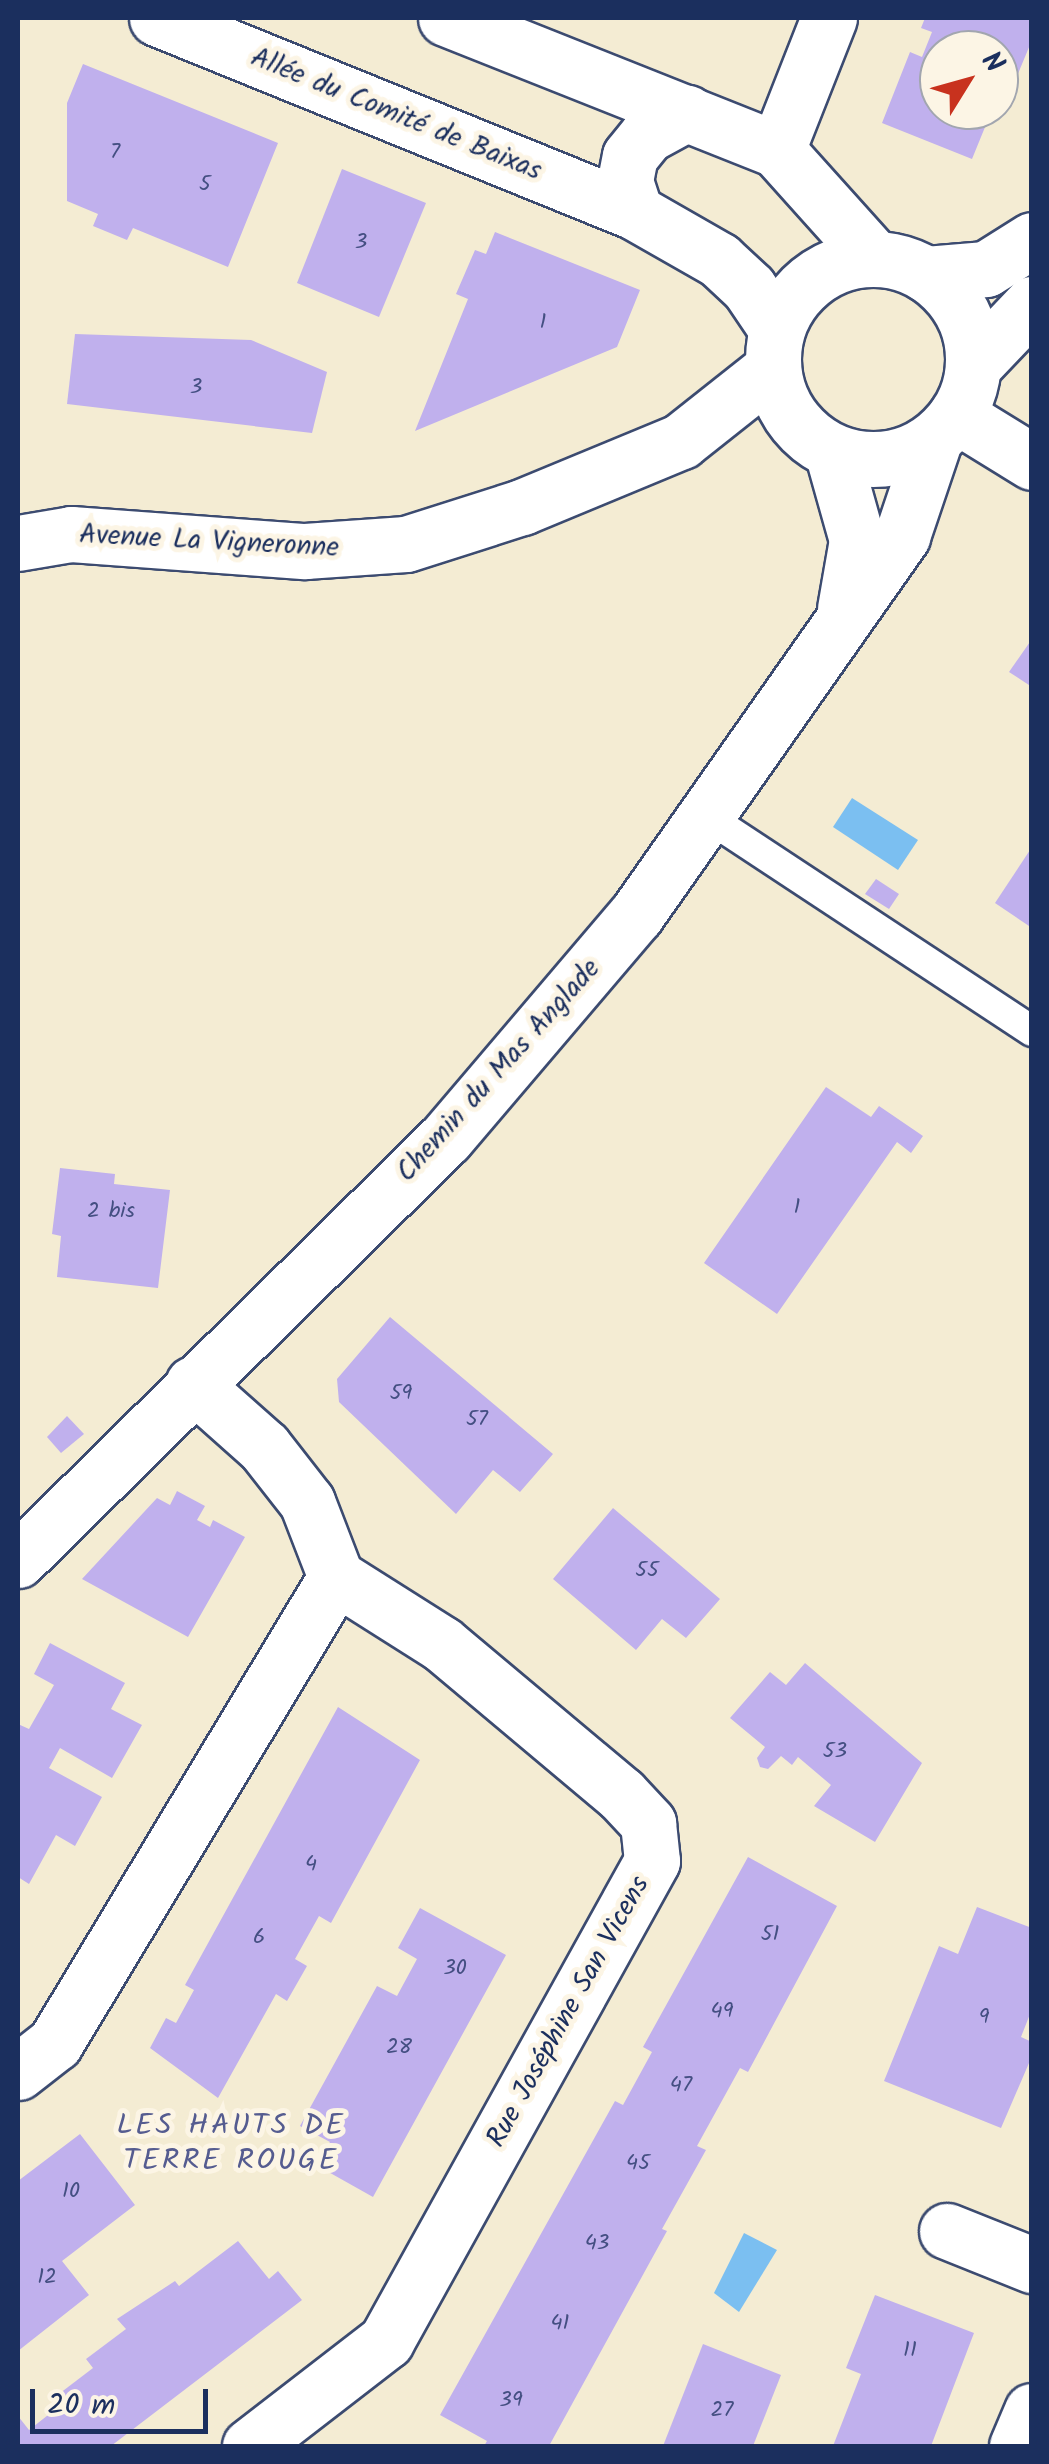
<!DOCTYPE html>
<meta charset="utf-8">
<style>
body{margin:0}
#map{position:relative;width:1049px;height:2464px;overflow:hidden;background:#f4ecd3;font-family:Kalam,sans-serif}
div>[style]{position:absolute}
[style*='--x']{left:calc(var(--x)*1px);top:calc(var(--y)*1px);width:calc(var(--w)*1px);rotate:calc(var(--a)*1deg)}
.water>*{inset:0;background:#7bbff1}
.building>*{inset:0;background:#c0b0ed}
.roads{filter:drop-shadow(2px 0 #3c4b70) drop-shadow(-2px 0 #3c4b70) drop-shadow(0 2px #3c4b70) drop-shadow(0 -2px #3c4b70)}
.lane>*{height:30px;margin:-15px;padding:0 15px;transform-origin:15px;border-radius:15px;background:#fff}
.street>*{height:55px;margin:-27.5px;padding:0 27.5px;transform-origin:27.5px;border-radius:27.5px;background:#fff}
.secondary>*{height:55px;margin:-27.5px;padding:0 27.5px;transform-origin:27.5px;border-radius:27.5px;background:#fff}
.secondary>.ring{margin:-27.5px;padding:0;box-sizing:content-box;background:none;border:55px solid #fff;border-radius:50%}
span{translate:-50% -50%;white-space:nowrap;text-align:center;line-height:1.15;-webkit-text-stroke:10px #fcf5e5;paint-order:stroke}
.number-label{font-size:22px;color:#444f82}
.number-label span{-webkit-text-stroke-width:0}
.street-label{font-size:28px;color:#1b2f5e}
.neighbourhood-label{font-size:30px;color:#555c90;letter-spacing:2.5px}
.frame{position:absolute;inset:0;border:20px solid #1b2f5e;pointer-events:none}
.north{position:absolute;left:919px;top:30px;width:100px;height:100px;box-sizing:border-box;background:#fcf5e5;border:2px solid #a2a6af;border-radius:50%;rotate:53deg;font-size:28px;font-weight:700;line-height:40px;text-align:center;color:#1b2f5e}
.north::after{content:'';display:block;margin:auto;width:35px;height:45px;background:#c8321e;clip-path:polygon(50% 0,100% 100%,50% 72%,0 100%)}
.scale{position:absolute;left:30px;top:2389px;width:178px;height:45px;box-sizing:border-box;border:5px solid #1b2f5e;border-top:0;padding-left:12px;font-size:30px;line-height:35px;white-space:nowrap;color:#1b2f5e;-webkit-text-stroke:8px #fcf5e5;paint-order:stroke}
</style>
<div id="map">
<div class="water">
<div style="clip-path:polygon(852px 798px,918px 840px,898px 870px,833px 827px)"></div>
<div style="clip-path:polygon(744px 2233px,777px 2250px,739px 2312px,714px 2293px)"></div>
</div>
<div class="building">
<div style="clip-path:polygon(925px 18px,1032px 18px,1032px 40px,1005px 105px,999px 103px,999px 50px,939px 50px,939px 110px,992px 110px,972px 159px,882px 123px,910px 52px,922px 57px,932px 32px,921px 28px)"></div>
<div style="clip-path:polygon(83px 64px,278px 143px,228px 267px,133px 228px,127px 240px,93px 226px,98px 214px,67px 201px,67px 103px)"></div>
<div style="clip-path:polygon(342px 169px,426px 203px,379px 317px,297px 283px)"></div>
<div style="clip-path:polygon(495px 232px,640px 290px,617px 347px,415px 431px,468px 299px,456px 294px,475px 250px,486px 254px)"></div>
<div style="clip-path:polygon(75px 334px,251px 340px,327px 372px,312px 433px,67px 404px)"></div>
<div style="clip-path:polygon(1032px 639px,1032px 687px,1009px 672px)"></div>
<div style="clip-path:polygon(1032px 847px,1032px 928px,995px 903px)"></div>
<div style="clip-path:polygon(876px 879px,899px 894px,889px 909px,865px 894px)"></div>
<div style="clip-path:polygon(826px 1087px,871px 1117px,879px 1106px,923px 1136px,911px 1153px,897px 1142px,777px 1314px,704px 1263px)"></div>
<div style="clip-path:polygon(60px 1168px,115px 1174px,114px 1184px,170px 1190px,158px 1288px,57px 1277px,61px 1236px,52px 1234px)"></div>
<div style="clip-path:polygon(390px 1317px,553px 1454px,520px 1492px,493px 1470px,456px 1514px,339px 1402px,337px 1379px)"></div>
<div style="clip-path:polygon(67px 1416px,84px 1434px,61px 1453px,47px 1437px)"></div>
<div style="clip-path:polygon(177px 1491px,205px 1506px,197px 1520px,210px 1527px,213px 1520px,245px 1537px,188px 1637px,82px 1579px,157px 1498px,170px 1505px)"></div>
<div style="clip-path:polygon(613px 1508px,720px 1599px,686px 1638px,662px 1619px,636px 1650px,553px 1579px)"></div>
<div style="clip-path:polygon(50px 1643px,125px 1683px,111px 1709px,142px 1725px,112px 1778px,60px 1748px,49px 1768px,102px 1797px,75px 1846px,56px 1835px,29px 1884px,18px 1877px,18px 1724px,29px 1729px,54px 1685px,34px 1674px)"></div>
<div style="clip-path:polygon(805px 1663px,922px 1763px,875px 1842px,814px 1806px,831px 1785px,798px 1757px,792px 1765px,781px 1756px,768px 1769px,760px 1767px,757px 1758px,765px 1747px,730px 1718px,770px 1672px,786px 1685px)"></div>
<div style="clip-path:polygon(338px 1707px,420px 1760px,331px 1923px,319px 1916px,295px 1959px,307px 1966px,287px 2001px,276px 1994px,218px 2098px,150px 2048px,166px 2018px,176px 2023px,194px 1990px,185px 1985px)"></div>
<div style="clip-path:polygon(748px 1857px,837px 1906px,748px 2072px,740px 2068px,697px 2146px,706px 2150px,662px 2229px,667px 2231px,549px 2446px,484px 2446px,487px 2441px,440px 2415px,615px 2101px,623px 2105px,652px 2052px,643px 2047px)"></div>
<div style="clip-path:polygon(977px 1907px,1032px 1928px,1032px 2009px,1021px 2037px,1032px 2042px,1032px 2056px,1001px 2128px,884px 2081px,939px 1946px,958px 1954px)"></div>
<div style="clip-path:polygon(420px 1908px,506px 1955px,373px 2197px,316px 2165px,330px 2142px,300px 2126px,377px 1986px,397px 1996px,417px 1959px,398px 1948px)"></div>
<div style="clip-path:polygon(80px 2134px,135px 2205px,62px 2261px,89px 2295px,18px 2351px,18px 2181px)"></div>
<div style="clip-path:polygon(238px 2241px,269px 2279px,278px 2271px,302px 2300px,111px 2446px,18px 2446px,18px 2416px,29px 2430px,57px 2408px,51px 2400px,93px 2368px,86px 2359px,126px 2329px,117px 2319px,175px 2281px,179px 2286px)"></div>
<div style="clip-path:polygon(875px 2295px,974px 2333px,931px 2446px,833px 2446px,861px 2374px,846px 2368px)"></div>
<div style="clip-path:polygon(703px 2344px,781px 2375px,753px 2446px,663px 2446px)"></div>
</div>
<div class="roads">
<div class="lane">
<div style="--x:706;--y:816;--w:391;--a:33.4"></div>
</div>
<div class="street">
<div style="--x:157;--y:18;--w:516;--a:22.09"></div>
<div style="--x:635;--y:212;--w:97;--a:29.7"></div>
<div style="--x:719;--y:260;--w:41;--a:43"></div>
<div style="--x:749;--y:288;--w:48;--a:56"></div>
<div style="--x:446;--y:18;--w:356;--a:21.7"></div>
<div style="--x:777;--y:150;--w:145;--a:48.1"></div>
<div style="--x:777;--y:150;--w:142;--a:-68.5"></div>
<div style="--x:635;--y:212;--w:33;--a:-108"></div>
<div style="--x:625;--y:181;--w:25;--a:-79"></div>
<div style="--x:630;--y:156;--w:27;--a:-51"></div>
<div style="--x:647;--y:135;--w:46;--a:-28.8"></div>
<div style="--x:956;--y:415;--w:89;--a:31.7"></div>
<div style="--x:832;--y:451;--w:92;--a:74.3"></div>
<div style="--x:857;--y:540;--w:70;--a:99.9"></div>
<div style="--x:193;--y:1384;--w:95;--a:41.6"></div>
<div style="--x:264;--y:1447;--w:70;--a:52"></div>
<div style="--x:307;--y:1502;--w:80;--a:68.9"></div>
<div style="--x:336;--y:1577;--w:125;--a:32.3"></div>
<div style="--x:442;--y:1644;--w:234;--a:40"></div>
<div style="--x:621;--y:1794;--w:40;--a:47"></div>
<div style="--x:648;--y:1823;--w:38;--a:84"></div>
<div style="--x:652;--y:1861;--w:549;--a:118.99"></div>
<div style="--x:386;--y:2341;--w:172;--a:142.3"></div>
<div style="--x:18;--y:1560;--w:601;--a:-44.6"></div>
<div style="--x:446;--y:1138;--w:293;--a:-49.6"></div>
<div style="--x:636;--y:915;--w:463;--a:-54.9"></div>
<div style="--x:902;--y:536;--w:103;--a:-71.4"></div>
<div style="--x:18;--y:2072;--w:47;--a:-38.1"></div>
<div style="--x:55;--y:2043;--w:544;--a:-58.91"></div>
<div style="--x:947;--y:2231;--w:92;--a:21.8"></div>
<div style="--x:1017;--y:2446;--w:38;--a:-67"></div>
</div>
<div class="secondary">
<div class="ring" style="left:773px;top:259px;width:145px;height:145px"></div>
<div style="--x:926;--y:274;--w:60;--a:-4.8"></div>
<div style="--x:986;--y:269;--w:54;--a:-32.2"></div>
<div style="--x:973;--y:366;--w:86;--a:-46.4"></div>
<div style="--x:18;--y:543;--w:54;--a:-9.6"></div>
<div style="--x:71;--y:534;--w:235;--a:4.2"></div>
<div style="--x:305;--y:551;--w:101;--a:-4"></div>
<div style="--x:406;--y:544;--w:122;--a:-17.7"></div>
<div style="--x:522;--y:507;--w:172;--a:-22.5"></div>
<div style="--x:681;--y:441;--w:116;--a:-38.4"></div>
</div>
</div>
<div class="number-label">
<span style="left:115px;top:153px">7</span>
<span style="left:205px;top:185px">5</span>
<span style="left:361px;top:243px">3</span>
<span style="left:543px;top:323px">1</span>
<span style="left:196px;top:388px">3</span>
<span style="left:797px;top:1208px">1</span>
<span style="left:111px;top:1212px">2 bis</span>
<span style="left:401px;top:1394px">59</span>
<span style="left:477px;top:1420px">57</span>
<span style="left:647px;top:1571px">55</span>
<span style="left:835px;top:1752px">53</span>
<span style="left:311px;top:1865px">4</span>
<span style="left:770px;top:1935px">51</span>
<span style="left:259px;top:1938px">6</span>
<span style="left:455px;top:1969px">30</span>
<span style="left:722px;top:2012px">49</span>
<span style="left:984px;top:2018px">9</span>
<span style="left:399px;top:2048px">28</span>
<span style="left:681px;top:2086px">47</span>
<span style="left:638px;top:2164px">45</span>
<span style="left:71px;top:2192px">10</span>
<span style="left:597px;top:2244px">43</span>
<span style="left:47px;top:2278px">12</span>
<span style="left:560px;top:2324px">41</span>
<span style="left:910px;top:2351px">11</span>
<span style="left:511px;top:2401px">39</span>
<span style="left:722px;top:2411px">27</span>
</div>
<div class="street-label">
<span style="left:396px;top:115px;rotate:22deg">Allée du Comité de Baixas</span>
<span style="left:209px;top:542px;rotate:3deg">Avenue La Vigneronne</span>
<span style="left:499px;top:1071px;rotate:-48deg">Chemin du Mas Anglade</span>
<span style="left:569px;top:2012px;rotate:-61deg">Rue Joséphine San Vicens</span>
</div>
<div class="neighbourhood-label">
<span style="left:231px;top:2143px">LES HAUTS DE<br>TERRE ROUGE</span>
</div>
<div class="frame"></div>
<div class="north">N</div>
<div class="scale">20 m</div>
</div>
